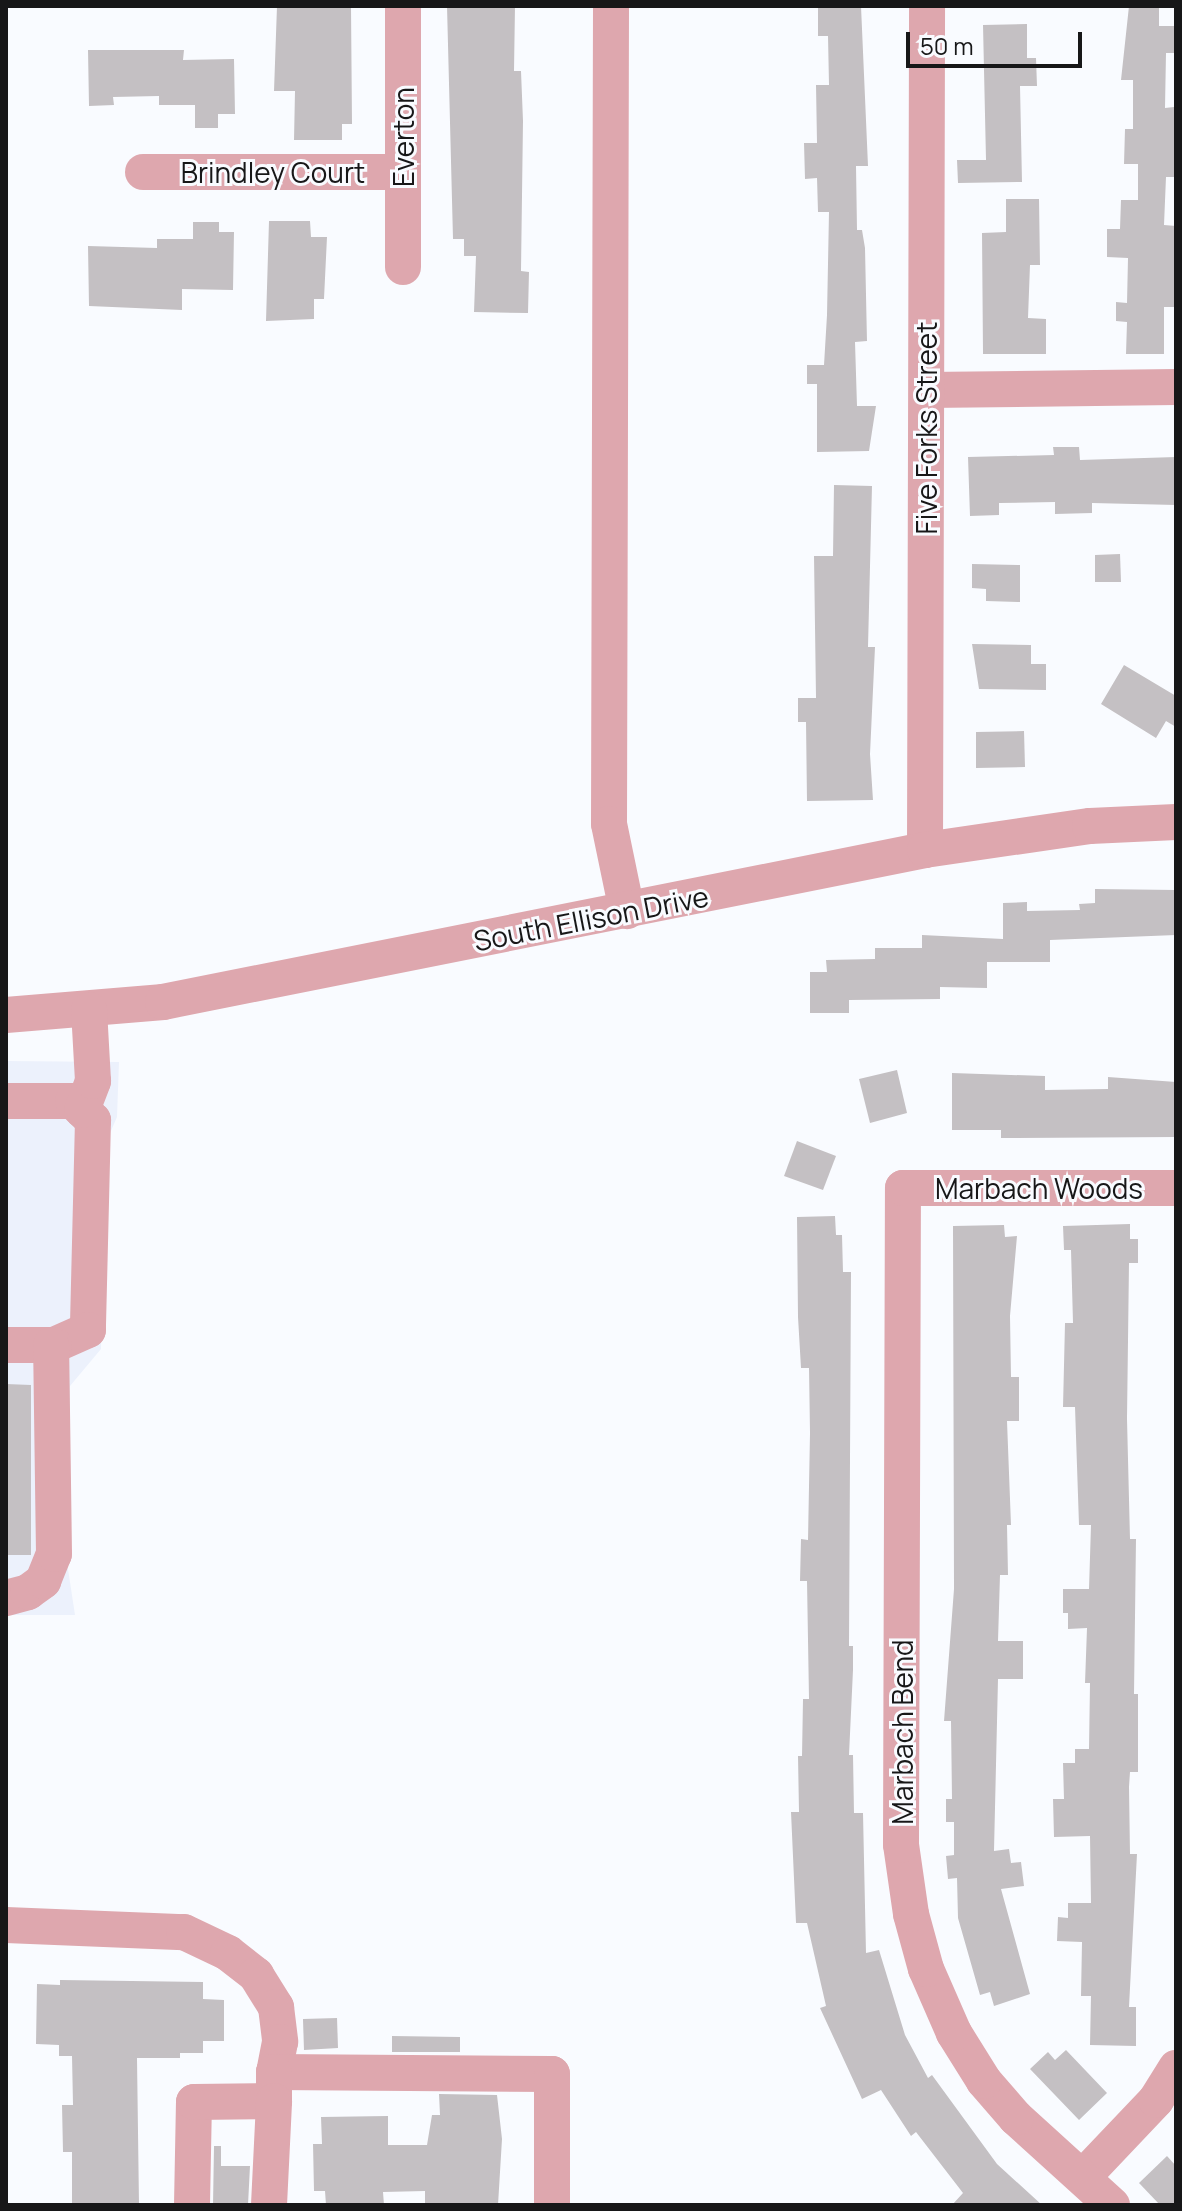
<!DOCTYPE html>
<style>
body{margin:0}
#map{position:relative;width:1182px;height:2211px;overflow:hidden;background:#f9fbff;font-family:Manrope,sans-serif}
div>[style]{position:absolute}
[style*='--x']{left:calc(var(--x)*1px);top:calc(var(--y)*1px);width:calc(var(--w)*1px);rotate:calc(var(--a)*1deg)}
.built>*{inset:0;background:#ecf1fc}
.building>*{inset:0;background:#c4c0c3}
.minor>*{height:36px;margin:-18px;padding:0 18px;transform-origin:18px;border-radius:18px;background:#dea7ae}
span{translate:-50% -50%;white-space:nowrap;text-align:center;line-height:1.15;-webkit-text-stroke:6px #f9fbff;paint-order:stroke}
.street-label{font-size:28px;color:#171718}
.frame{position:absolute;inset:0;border:8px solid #171718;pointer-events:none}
.scale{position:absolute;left:906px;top:32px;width:176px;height:36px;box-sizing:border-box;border:4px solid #171718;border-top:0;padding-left:10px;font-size:24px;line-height:28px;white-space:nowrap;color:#171718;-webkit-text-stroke:6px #f9fbff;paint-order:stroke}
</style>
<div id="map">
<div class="built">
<div style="clip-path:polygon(6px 1061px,119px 1062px,117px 1117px,104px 1147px,101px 1349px,70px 1386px,68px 1569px,75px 1615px,6px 1615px)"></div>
</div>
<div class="building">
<div style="clip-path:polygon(277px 6px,351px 6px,352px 124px,342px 124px,342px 140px,294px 140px,295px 91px,274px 91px)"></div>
<div style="clip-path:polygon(447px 6px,515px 6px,514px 71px,521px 71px,523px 121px,521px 271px,529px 272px,528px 313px,474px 312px,476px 256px,464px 256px,464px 239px,453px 239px)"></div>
<div style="clip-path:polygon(818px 6px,861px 6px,868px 166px,856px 166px,857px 230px,862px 230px,865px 248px,867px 341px,855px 342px,857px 406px,876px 406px,869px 451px,817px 452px,817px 384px,807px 384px,807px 365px,824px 365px,827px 315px,829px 212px,818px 212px,817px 178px,805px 179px,804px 143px,817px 143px,816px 85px,829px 85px,828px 36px,818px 36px)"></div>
<div style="clip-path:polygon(1129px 6px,1159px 6px,1159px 26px,1176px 26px,1176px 53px,1166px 53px,1165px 108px,1174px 107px,1175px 177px,1166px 177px,1164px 225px,1176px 226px,1176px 307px,1164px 307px,1164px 354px,1126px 354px,1127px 322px,1116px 321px,1116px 302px,1127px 303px,1128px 258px,1107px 257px,1107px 229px,1120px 229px,1121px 200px,1138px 200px,1138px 164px,1124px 164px,1125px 129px,1133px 129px,1133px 80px,1121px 80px)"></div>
<div style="clip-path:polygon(1027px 24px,1027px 58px,1036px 58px,1037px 86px,1020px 86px,1022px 182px,958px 183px,957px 160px,986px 160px,983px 25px)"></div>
<div style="clip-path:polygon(88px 50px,184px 50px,183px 60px,234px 59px,235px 114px,218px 114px,218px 128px,195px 128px,195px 105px,159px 105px,159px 96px,113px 97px,114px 105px,89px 106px)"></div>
<div style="clip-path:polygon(1006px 199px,1039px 199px,1040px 265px,1030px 265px,1028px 318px,1046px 319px,1046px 354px,983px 354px,982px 233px,1006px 232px)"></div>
<div style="clip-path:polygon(269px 221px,310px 221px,311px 237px,327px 237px,324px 299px,314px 299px,314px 319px,266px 321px)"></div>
<div style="clip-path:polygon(193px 222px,219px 222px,219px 232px,234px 232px,233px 290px,182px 289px,182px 310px,89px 306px,88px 246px,157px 248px,157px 239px,193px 239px)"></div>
<div style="clip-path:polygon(1053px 447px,1079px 447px,1080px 460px,1176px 457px,1176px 505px,1092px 503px,1092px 513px,1055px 514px,1055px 502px,999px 503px,999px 515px,970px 516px,968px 457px,1054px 455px)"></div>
<div style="clip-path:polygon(834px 485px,872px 486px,868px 647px,875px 647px,870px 754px,873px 800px,807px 801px,806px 722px,798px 722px,798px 698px,816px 698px,814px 556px,833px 556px)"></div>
<div style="clip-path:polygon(1120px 554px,1121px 582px,1095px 582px,1095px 555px)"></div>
<div style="clip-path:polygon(972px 564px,1020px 565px,1020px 602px,986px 601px,986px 589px,972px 588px)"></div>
<div style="clip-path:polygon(972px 644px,1031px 645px,1031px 664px,1046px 664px,1046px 690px,979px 689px)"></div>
<div style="clip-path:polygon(1124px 665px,1176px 696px,1176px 727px,1166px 721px,1156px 738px,1101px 704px)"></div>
<div style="clip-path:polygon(1024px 731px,1025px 767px,976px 768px,976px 732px)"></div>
<div style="clip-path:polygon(1095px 889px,1176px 890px,1176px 935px,1050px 940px,1050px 962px,987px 962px,987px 988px,940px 987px,940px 999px,849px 1000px,849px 1013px,810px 1013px,810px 972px,827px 972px,826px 960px,875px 959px,875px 948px,922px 948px,922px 935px,1003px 939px,1003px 903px,1027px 902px,1027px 911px,1080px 910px,1079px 904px,1095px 903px)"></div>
<div style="clip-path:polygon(897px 1070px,907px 1113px,870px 1123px,859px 1079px)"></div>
<div style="clip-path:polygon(952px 1073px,1045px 1076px,1045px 1090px,1108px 1089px,1108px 1077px,1176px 1082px,1176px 1137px,1001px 1138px,1001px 1130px,952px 1130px)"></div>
<div style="clip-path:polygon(797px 1141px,836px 1156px,823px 1190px,784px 1176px)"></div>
<div style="clip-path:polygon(835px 1216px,836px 1235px,842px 1235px,843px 1272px,851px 1272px,849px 1646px,853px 1646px,853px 1670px,849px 1755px,853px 1755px,854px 1813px,863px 1813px,866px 1953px,879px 1950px,905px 2035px,928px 2078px,932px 2075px,997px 2164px,1042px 2205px,952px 2205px,963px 2193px,916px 2132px,911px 2136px,881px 2090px,862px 2099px,820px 2008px,826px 2006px,807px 1923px,796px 1923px,791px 1812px,799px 1812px,798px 1756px,802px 1756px,803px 1699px,809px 1699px,807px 1581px,800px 1581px,801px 1539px,808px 1540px,810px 1433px,809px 1368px,801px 1368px,798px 1317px,797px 1217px)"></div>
<div style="clip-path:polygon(1130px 1224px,1130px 1239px,1138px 1239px,1138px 1263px,1129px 1263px,1127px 1419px,1130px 1539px,1136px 1539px,1134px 1694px,1138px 1694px,1138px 1772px,1130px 1772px,1129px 1787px,1130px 1854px,1137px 1854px,1129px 2007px,1136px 2007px,1136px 2046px,1090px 2045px,1091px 1996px,1081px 1996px,1082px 1942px,1057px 1941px,1058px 1917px,1068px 1918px,1068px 1903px,1091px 1903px,1090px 1836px,1054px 1837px,1053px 1799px,1064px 1799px,1063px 1763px,1075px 1763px,1075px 1749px,1089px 1749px,1090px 1683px,1085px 1683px,1087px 1628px,1068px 1629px,1068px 1613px,1063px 1613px,1063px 1589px,1089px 1589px,1091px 1525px,1079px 1525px,1075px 1407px,1063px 1407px,1065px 1323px,1073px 1323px,1071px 1250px,1064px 1250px,1063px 1226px)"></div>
<div style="clip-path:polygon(1004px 1225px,1005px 1237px,1017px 1236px,1010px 1316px,1011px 1377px,1019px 1377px,1019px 1421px,1007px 1421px,1011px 1525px,1007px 1525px,1008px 1575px,1000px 1575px,998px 1641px,1023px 1641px,1023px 1679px,998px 1679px,994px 1851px,1009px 1849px,1011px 1863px,1021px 1862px,1024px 1886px,1001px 1889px,1030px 1994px,994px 2006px,990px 1992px,980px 1995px,958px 1918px,957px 1878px,948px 1879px,946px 1856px,954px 1855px,954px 1822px,946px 1822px,946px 1799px,952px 1799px,951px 1721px,944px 1721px,954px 1589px,953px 1226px)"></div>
<div style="clip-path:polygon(6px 1384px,31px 1385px,31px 1555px,6px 1555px)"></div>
<div style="clip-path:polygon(60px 1980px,203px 1982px,203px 1999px,224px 2000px,224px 2041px,203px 2041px,203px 2053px,180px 2053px,180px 2058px,137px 2058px,139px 2205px,72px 2205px,72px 2152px,63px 2152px,62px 2105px,73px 2105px,72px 2056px,59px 2056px,59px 2045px,36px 2044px,37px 1984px,60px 1985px)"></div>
<div style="clip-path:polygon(337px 2018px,338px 2048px,304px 2050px,303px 2019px)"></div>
<div style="clip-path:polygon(392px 2036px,460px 2037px,460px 2052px,392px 2052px)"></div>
<div style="clip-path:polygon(1066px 2050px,1107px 2093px,1079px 2120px,1030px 2069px,1048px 2052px,1055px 2060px)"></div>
<div style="clip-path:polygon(439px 2094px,497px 2095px,502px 2139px,498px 2205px,425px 2205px,425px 2191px,383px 2192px,384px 2205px,326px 2205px,325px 2191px,314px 2191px,313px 2144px,322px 2144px,321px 2117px,388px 2116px,388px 2145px,427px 2145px,432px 2115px,440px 2115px)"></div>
<div style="clip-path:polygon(214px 2146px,221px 2146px,221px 2166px,250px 2166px,248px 2205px,213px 2205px)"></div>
<div style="clip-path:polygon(1167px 2156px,1176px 2166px,1176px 2205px,1160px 2205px,1139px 2183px)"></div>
</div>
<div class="minor">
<div style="--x:611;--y:6;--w:818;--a:90.14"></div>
<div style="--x:609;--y:824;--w:89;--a:78.3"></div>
<div style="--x:143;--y:172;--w:260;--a:0"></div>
<div style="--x:403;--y:267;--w:261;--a:-90"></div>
<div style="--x:927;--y:390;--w:249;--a:-0.7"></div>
<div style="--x:925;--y:850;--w:844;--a:-89.86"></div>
<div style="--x:6;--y:1015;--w:158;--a:-4.7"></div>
<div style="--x:163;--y:1002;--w:777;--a:-11.28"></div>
<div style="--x:925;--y:850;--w:167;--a:-8.3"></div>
<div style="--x:1090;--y:826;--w:86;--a:-2.7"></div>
<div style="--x:6;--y:1101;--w:67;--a:0"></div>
<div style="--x:73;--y:1101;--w:28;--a:44"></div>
<div style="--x:93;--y:1120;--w:210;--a:91.4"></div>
<div style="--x:88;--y:1330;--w:37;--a:156"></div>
<div style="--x:54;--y:1345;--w:48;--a:180"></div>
<div style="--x:82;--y:1110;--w:31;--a:-69"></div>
<div style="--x:93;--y:1081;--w:71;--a:-93.2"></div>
<div style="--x:6;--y:1598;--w:23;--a:-15"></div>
<div style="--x:28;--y:1592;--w:19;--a:-36"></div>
<div style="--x:43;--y:1581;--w:29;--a:-68"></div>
<div style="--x:54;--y:1554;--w:209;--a:-90.8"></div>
<div style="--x:6;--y:1925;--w:178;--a:2.3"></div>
<div style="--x:184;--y:1932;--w:49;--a:25.5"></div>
<div style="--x:228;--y:1953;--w:36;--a:38"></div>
<div style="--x:256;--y:1975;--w:38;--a:58"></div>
<div style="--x:276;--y:2007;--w:35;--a:83"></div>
<div style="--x:280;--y:2042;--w:31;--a:101"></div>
<div style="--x:274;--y:2072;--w:278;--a:0.4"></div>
<div style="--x:552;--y:2074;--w:131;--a:90"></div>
<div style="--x:1083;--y:2177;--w:106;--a:-46.5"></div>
<div style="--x:1156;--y:2100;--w:38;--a:-58"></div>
<div style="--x:192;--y:2205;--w:103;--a:-88.9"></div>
<div style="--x:194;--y:2102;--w:80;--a:-0.7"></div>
<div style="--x:274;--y:2101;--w:29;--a:-90"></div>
<div style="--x:269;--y:2205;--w:104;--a:-87.2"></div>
<div style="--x:1112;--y:2205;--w:130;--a:-137.8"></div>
<div style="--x:1016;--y:2118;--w:49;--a:-130.9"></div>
<div style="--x:984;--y:2081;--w:57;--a:-122"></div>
<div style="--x:954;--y:2033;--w:70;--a:-113.6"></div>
<div style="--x:926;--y:1969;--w:57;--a:-105.3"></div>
<div style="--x:911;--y:1914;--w:70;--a:-98.2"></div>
<div style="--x:901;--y:1845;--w:657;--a:-89.83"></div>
<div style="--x:903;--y:1188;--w:273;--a:0"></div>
</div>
<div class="street-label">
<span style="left:403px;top:137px;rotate:-90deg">Everton</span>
<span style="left:273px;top:172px">Brindley Court</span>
<span style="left:926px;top:428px;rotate:-90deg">Five Forks Street</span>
<span style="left:591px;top:918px;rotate:-11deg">South Ellison Drive</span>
<span style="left:1039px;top:1188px">Marbach Woods</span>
<span style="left:902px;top:1732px;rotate:-90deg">Marbach Bend</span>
</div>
<div class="frame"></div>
<div class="scale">50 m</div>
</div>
